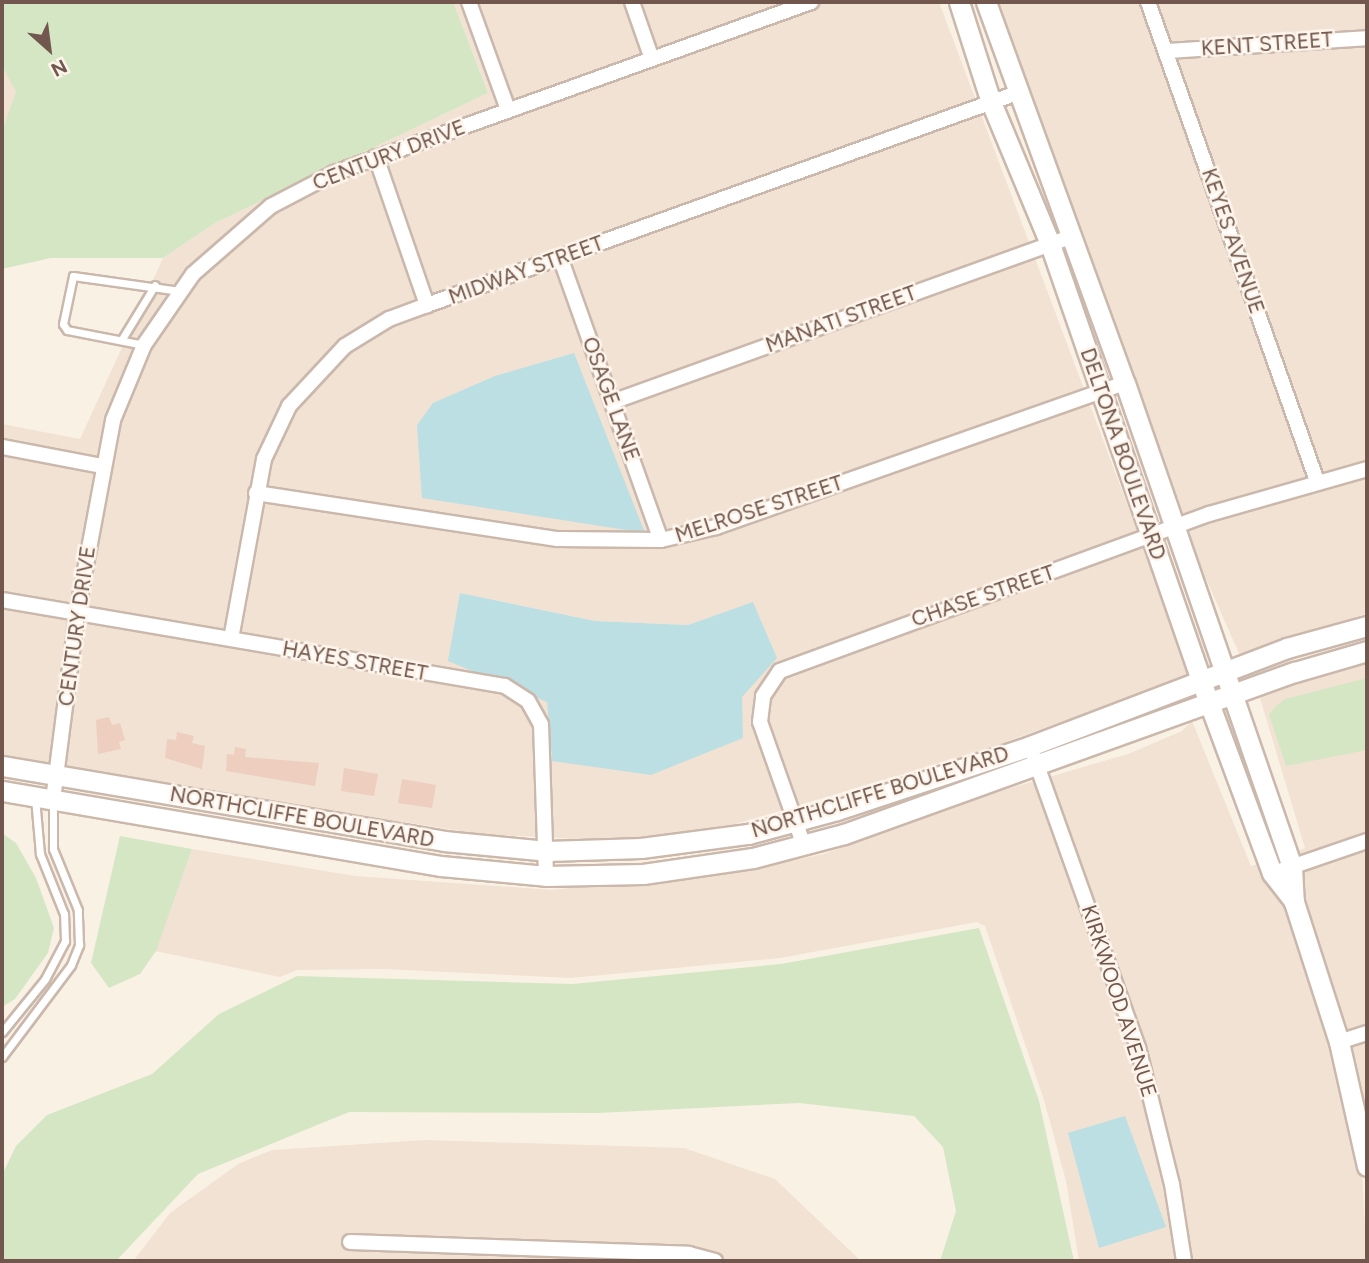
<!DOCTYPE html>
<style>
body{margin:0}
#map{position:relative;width:1369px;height:1263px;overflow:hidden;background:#faf1e5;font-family:Figtree,sans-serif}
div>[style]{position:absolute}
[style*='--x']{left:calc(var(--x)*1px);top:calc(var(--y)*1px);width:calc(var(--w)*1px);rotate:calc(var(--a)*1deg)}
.residential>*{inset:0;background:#f1e2d4}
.green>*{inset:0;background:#d5e6c5}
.water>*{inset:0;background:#bbdfe2}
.building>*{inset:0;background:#edcebf}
.roads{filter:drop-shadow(2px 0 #cbb8ac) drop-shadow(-2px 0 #cbb8ac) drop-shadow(0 2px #cbb8ac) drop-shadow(0 -2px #cbb8ac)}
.lane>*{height:7px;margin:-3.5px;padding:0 3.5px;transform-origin:3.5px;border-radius:3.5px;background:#fff}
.street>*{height:14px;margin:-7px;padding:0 7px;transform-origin:7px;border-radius:7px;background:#fff}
.secondary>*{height:19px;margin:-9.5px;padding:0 9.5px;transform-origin:9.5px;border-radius:9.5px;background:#fff}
span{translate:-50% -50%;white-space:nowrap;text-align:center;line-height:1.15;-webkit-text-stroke:5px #fdf5eb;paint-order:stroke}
.street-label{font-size:21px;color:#71574d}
.frame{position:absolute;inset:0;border:4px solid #71574d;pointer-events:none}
.north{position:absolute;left:14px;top:14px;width:70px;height:70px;-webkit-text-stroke:5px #fdf5eb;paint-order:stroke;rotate:152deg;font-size:19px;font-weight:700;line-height:28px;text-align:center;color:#71574d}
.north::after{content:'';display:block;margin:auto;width:24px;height:32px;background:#71574d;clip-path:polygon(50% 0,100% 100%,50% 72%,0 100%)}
</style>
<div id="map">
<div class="residential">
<div style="clip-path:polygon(evenodd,453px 2px,939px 2px,1187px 664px,1187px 677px,977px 752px,709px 832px,617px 841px,480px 834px,2px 759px,2px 424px,80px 439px,163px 258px,215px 223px,488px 93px,453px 2px,460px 593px,595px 621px,688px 625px,753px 603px,742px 697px,552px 761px,547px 702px,460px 593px)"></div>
<div style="clip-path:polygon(996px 2px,1367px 2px,1367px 613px,1241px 658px,1176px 511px)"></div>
<div style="clip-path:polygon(2px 66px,17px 92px,2px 131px)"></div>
<div style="clip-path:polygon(1367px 659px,1367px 1131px,1302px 905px,1294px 852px,1305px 848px,1260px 698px)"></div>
<div style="clip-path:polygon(1192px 721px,1251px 866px,1262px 863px,1287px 904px,1315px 983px,1362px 1173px,1367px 1261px,1079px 1261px,1066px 1181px,1044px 1100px,985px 926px,977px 922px,780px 958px,571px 978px,383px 969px,297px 970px,280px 977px,155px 951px,192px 849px,355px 876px,552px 890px,761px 867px,824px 854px,983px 796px,1128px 754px,1182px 731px)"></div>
<div style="clip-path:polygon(425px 1140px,684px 1148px,775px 1179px,861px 1261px,134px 1260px,170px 1213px,238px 1164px,272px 1150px)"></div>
</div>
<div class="green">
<div style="clip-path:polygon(2px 2px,453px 2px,488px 93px,215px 223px,163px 258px,51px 258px,2px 269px,2px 131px,16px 92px,2px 66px)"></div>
<div style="clip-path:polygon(1367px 678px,1367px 750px,1286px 766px,1269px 715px,1276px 706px,1285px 699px)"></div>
<div style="clip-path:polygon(2px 833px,16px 843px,36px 878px,54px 928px,48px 953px,15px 999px,2px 1007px)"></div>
<div style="clip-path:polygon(120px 836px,192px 849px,156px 951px,140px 974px,109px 988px,91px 963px)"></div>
<div style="clip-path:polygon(979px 928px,1039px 1101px,1074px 1261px,940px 1261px,956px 1211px,943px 1147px,914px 1116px,799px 1103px,598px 1113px,349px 1112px,198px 1174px,116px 1261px,2px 1261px,2px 1175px,16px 1146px,47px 1115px,152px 1074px,219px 1014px,297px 976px,572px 984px,781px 964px)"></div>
</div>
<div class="water">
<div style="clip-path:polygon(574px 353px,645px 533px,422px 498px,417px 425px,433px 403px,495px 376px)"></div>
<div style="clip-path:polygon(460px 593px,595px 621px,688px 625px,753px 602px,777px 658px,742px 697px,743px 738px,651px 775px,552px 761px,547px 702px,448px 661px)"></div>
<div style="clip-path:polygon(1125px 1116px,1166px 1227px,1099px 1248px,1068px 1133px)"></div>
</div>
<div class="building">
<div style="clip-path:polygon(109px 717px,112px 725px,120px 723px,125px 740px,119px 742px,121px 749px,98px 754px,96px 720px)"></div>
<div style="clip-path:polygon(177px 732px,194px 736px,192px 743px,205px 746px,202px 769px,165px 758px,167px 739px,176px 740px)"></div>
<div style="clip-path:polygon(235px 747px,246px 749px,245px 757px,319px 763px,315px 786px,226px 771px,227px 754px,234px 755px)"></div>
<div style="clip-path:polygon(344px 768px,378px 774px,374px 796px,341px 791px)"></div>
<div style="clip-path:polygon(402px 779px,436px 785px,432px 808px,398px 803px)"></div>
</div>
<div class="roads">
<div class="lane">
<div style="--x:122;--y:339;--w:63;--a:-58.6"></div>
<div style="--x:144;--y:345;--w:78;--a:-169"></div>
<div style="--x:67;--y:330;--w:7;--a:-124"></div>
<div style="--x:63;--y:324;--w:49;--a:-78.2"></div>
<div style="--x:73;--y:276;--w:108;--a:8"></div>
<div style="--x:2;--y:1032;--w:68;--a:-50.9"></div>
<div style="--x:45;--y:979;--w:43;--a:-62.2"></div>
<div style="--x:65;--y:941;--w:27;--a:-92"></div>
<div style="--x:64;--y:914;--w:65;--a:-111.8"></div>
<div style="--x:40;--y:854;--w:56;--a:-95.1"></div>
<div style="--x:2;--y:1057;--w:115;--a:-53.1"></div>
<div style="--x:71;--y:965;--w:22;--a:-68"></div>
<div style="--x:79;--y:945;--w:35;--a:-92"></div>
<div style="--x:78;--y:910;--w:66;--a:-112.3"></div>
<div style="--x:53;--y:849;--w:48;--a:-90"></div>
</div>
<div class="street">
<div style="--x:469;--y:2;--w:115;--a:70.1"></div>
<div style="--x:632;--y:2;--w:60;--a:70.7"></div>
<div style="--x:1148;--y:2;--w:508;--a:70.57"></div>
<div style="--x:1167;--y:51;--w:200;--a:-3.7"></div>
<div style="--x:376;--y:157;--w:157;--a:71"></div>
<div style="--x:560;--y:257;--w:300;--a:70.4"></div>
<div style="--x:612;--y:402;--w:487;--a:-19.8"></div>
<div style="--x:2;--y:447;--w:102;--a:10.8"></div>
<div style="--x:256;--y:493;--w:305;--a:8.7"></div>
<div style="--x:558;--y:539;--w:103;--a:0.6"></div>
<div style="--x:661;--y:540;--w:57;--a:-13.3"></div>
<div style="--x:716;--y:527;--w:434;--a:-19.4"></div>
<div style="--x:2;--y:600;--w:510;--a:9.7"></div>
<div style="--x:505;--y:686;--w:27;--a:33"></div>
<div style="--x:528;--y:701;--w:26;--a:61"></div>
<div style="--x:541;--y:724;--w:152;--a:88.1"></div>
<div style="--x:231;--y:639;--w:183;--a:-79.6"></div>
<div style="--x:264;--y:459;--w:59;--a:-64.7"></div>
<div style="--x:289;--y:406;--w:82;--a:-47"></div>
<div style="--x:345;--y:346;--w:52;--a:-31.5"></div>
<div style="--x:389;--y:319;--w:40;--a:-20.2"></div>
<div style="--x:427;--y:305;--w:627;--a:-19.76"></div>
<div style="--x:1034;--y:757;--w:308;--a:70.3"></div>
<div style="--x:1138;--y:1047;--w:141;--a:76.1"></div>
<div style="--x:1172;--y:1184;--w:78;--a:81.1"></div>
<div style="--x:53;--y:800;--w:189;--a:-82.7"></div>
<div style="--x:77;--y:613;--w:196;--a:-79.4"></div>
<div style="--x:113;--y:420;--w:81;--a:-67.5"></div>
<div style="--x:144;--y:345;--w:86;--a:-55.4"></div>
<div style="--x:193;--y:274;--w:103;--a:-41.1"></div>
<div style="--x:271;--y:206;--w:71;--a:-27.6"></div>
<div style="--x:334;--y:173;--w:507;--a:-19.72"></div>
<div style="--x:804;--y:846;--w:132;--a:-109.5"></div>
<div style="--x:760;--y:722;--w:26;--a:-83"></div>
<div style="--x:763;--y:696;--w:30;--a:-56"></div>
<div style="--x:780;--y:671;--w:457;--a:-20.1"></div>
<div style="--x:1209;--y:514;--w:164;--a:-15.9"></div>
<div style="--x:1282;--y:870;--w:90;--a:-18.8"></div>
<div style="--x:1339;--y:1042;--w:29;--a:-18"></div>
<div style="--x:350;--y:1242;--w:339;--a:2"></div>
<div style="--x:689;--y:1254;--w:27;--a:15"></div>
</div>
<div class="secondary">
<div style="--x:959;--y:2;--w:105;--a:72.3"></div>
<div style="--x:991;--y:102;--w:154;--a:67.4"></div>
<div style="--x:1050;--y:244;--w:462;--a:70.9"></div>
<div style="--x:1201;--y:681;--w:205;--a:69.7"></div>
<div style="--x:1272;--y:873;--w:36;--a:52"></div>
<div style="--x:986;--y:2;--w:406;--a:70"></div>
<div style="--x:1125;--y:383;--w:512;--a:70.96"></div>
<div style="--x:1292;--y:867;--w:35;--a:87"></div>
<div style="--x:1294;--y:902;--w:147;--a:72.2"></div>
<div style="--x:1339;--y:1042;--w:127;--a:77.3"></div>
<div style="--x:2;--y:766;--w:448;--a:9.6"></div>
<div style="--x:444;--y:841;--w:103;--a:5.5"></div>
<div style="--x:547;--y:851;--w:94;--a:-1.8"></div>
<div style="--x:641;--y:848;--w:108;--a:-7.5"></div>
<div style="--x:748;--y:834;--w:92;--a:-15.1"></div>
<div style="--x:837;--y:810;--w:203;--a:-18.3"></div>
<div style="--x:1030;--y:746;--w:275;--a:-20.9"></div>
<div style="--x:1287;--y:648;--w:83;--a:-15.4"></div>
<div style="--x:2;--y:791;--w:445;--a:9.7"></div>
<div style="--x:441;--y:866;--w:105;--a:5.4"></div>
<div style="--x:546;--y:876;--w:97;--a:-1.2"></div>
<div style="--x:643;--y:874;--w:111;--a:-8.3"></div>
<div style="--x:753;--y:858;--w:94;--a:-14.8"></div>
<div style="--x:844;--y:834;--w:479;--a:-19.8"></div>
<div style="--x:1295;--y:672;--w:75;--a:-16.3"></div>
</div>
</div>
<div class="street-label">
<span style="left:1267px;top:44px;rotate:-4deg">KENT STREET</span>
<span style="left:389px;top:155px;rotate:-21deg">CENTURY DRIVE</span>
<span style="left:1233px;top:241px;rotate:71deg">KEYES AVENUE</span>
<span style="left:526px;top:270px;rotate:-20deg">MIDWAY STREET</span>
<span style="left:841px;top:319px;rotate:-20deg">MANATI STREET</span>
<span style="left:611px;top:399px;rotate:70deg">OSAGE LANE</span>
<span style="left:1123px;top:454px;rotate:71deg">DELTONA BOULEVARD</span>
<span style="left:759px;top:509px;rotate:-18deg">MELROSE STREET</span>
<span style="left:983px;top:596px;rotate:-19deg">CHASE STREET</span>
<span style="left:77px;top:626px;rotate:-82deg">CENTURY DRIVE</span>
<span style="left:355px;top:661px;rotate:10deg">HAYES STREET</span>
<span style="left:880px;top:792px;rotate:-17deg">NORTHCLIFFE BOULEVARD</span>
<span style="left:302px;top:817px;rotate:10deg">NORTHCLIFFE BOULEVARD</span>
<span style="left:1119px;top:1001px;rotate:72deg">KIRKWOOD AVENUE</span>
</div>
<div class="frame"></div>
<div class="north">N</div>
</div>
